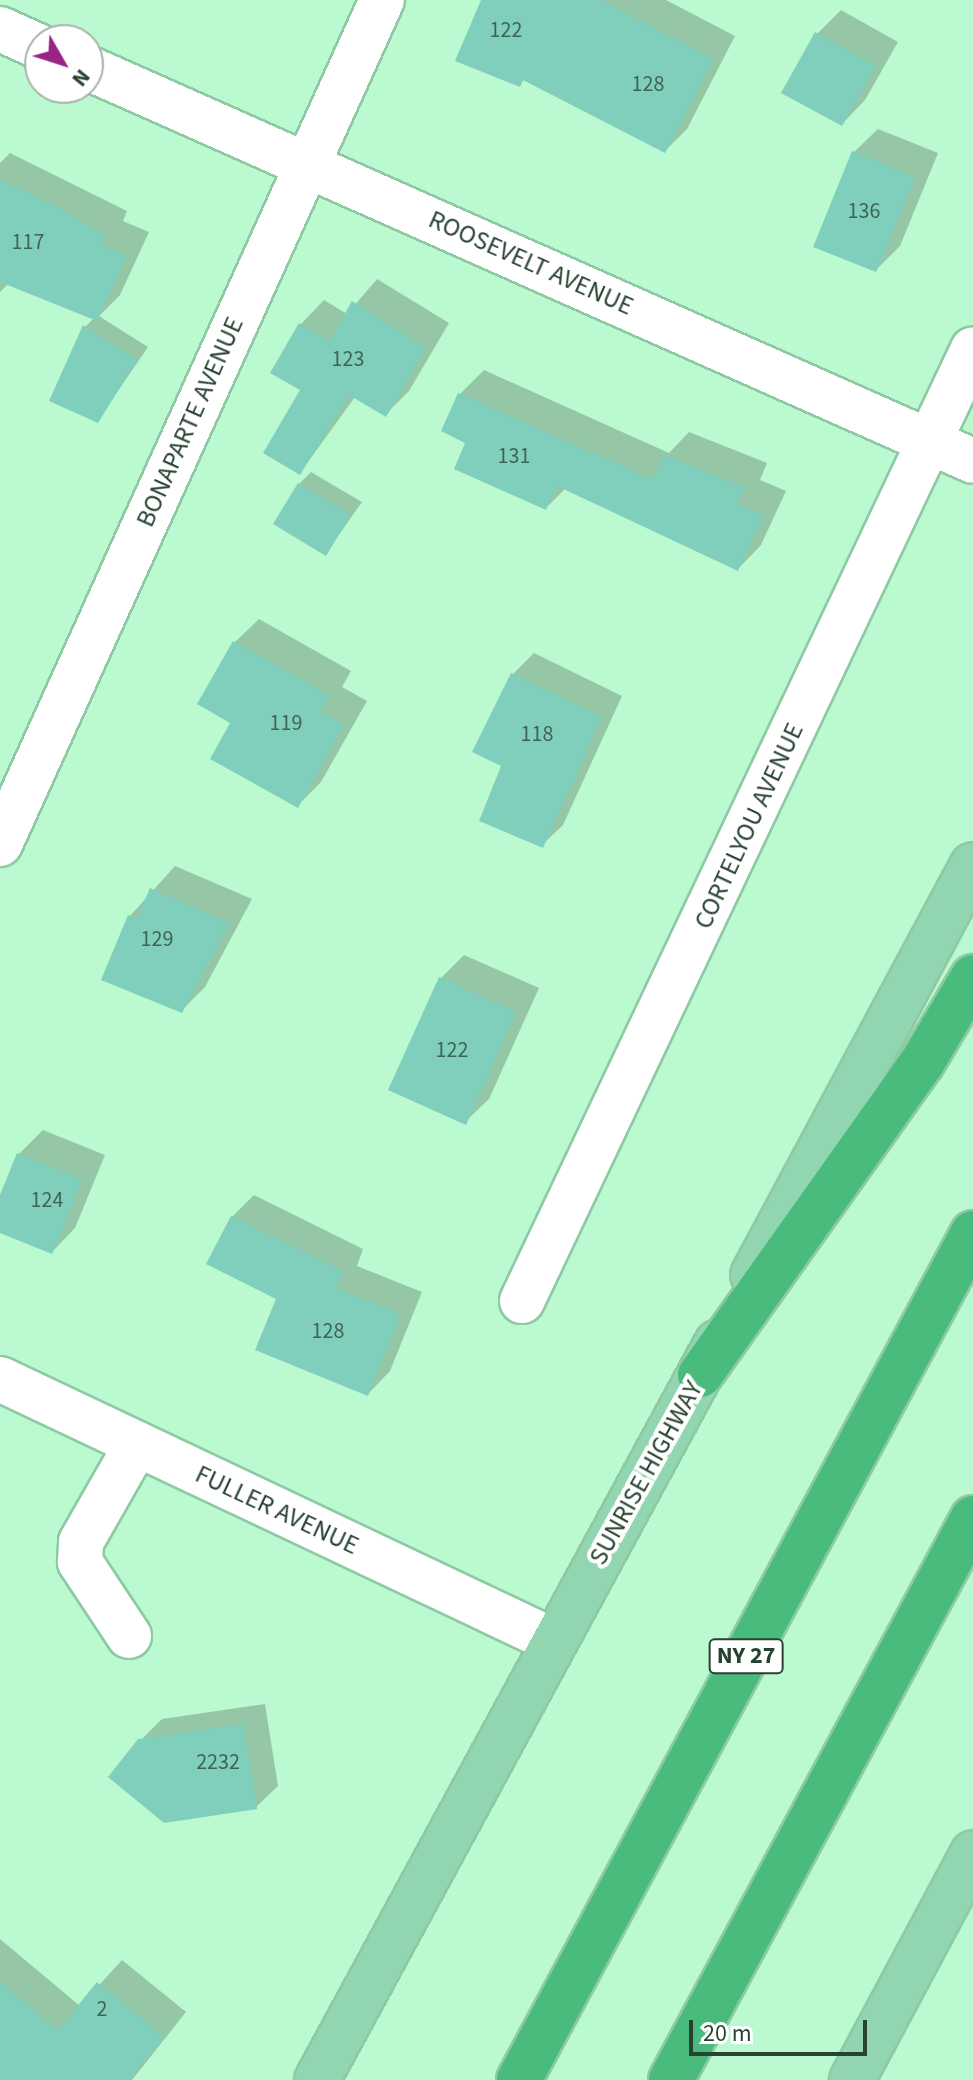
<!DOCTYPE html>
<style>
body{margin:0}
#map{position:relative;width:973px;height:2080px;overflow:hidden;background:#bbf9d1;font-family:"Source Sans 3",sans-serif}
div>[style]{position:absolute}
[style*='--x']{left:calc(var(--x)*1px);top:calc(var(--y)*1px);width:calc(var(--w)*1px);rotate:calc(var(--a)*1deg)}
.shadow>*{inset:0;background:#0003}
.building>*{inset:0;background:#80cfbc}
.roads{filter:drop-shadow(2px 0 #8dcaa3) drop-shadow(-2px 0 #8dcaa3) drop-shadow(0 2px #8dcaa3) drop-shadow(0 -2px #8dcaa3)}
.minor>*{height:44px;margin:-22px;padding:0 22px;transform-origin:22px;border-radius:22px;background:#fff}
.major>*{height:44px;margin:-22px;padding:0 22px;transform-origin:22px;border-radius:22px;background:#92d6b1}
.highway>*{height:44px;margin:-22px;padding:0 22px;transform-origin:22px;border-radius:22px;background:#49bb7d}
span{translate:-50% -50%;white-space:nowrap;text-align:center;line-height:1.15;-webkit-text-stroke:8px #fff;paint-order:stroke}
.number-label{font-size:22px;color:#3e6554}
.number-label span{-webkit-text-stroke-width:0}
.shield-label span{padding:2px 6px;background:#fff;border:2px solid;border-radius:6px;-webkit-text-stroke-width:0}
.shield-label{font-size:24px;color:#284232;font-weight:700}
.street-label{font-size:26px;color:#284232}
.north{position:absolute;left:24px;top:24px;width:80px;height:80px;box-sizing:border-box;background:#fff;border:2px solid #a9b3ad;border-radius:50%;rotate:129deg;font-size:22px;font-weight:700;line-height:32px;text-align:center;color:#284232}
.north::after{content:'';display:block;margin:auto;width:28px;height:36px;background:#972583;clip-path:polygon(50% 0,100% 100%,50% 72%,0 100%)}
.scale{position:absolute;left:689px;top:2020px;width:178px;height:36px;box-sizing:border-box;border:4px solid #284232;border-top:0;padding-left:10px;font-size:24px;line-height:28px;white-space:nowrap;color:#284232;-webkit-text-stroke:6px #fff;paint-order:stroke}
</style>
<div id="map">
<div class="shadow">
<div style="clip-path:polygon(484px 0,666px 0,735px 36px,687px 129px,665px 151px,525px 79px,519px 84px)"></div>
<div style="clip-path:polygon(841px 10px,898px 42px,865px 100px,842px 124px,817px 34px)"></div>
<div style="clip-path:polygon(878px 129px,938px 153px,900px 246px,876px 270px,854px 152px)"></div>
<div style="clip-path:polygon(10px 153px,127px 211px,123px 221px,149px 232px,120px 295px,99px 316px,148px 347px,98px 420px,85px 327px,94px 318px,9px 283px,0 292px,0 163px)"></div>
<div style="clip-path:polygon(377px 279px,449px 323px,409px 391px,385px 415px,355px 397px,300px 473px,301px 324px,324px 300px,347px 314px)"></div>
<div style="clip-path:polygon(484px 370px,669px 453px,689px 432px,767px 463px,760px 480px,786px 491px,761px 545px,738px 569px,566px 488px,546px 508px,468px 442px,460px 394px)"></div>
<div style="clip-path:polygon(311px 472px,362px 502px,326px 553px,299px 484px)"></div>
<div style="clip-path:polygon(259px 619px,351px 671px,342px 687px,367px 701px,321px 782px,297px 806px,233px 723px,235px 642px)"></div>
<div style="clip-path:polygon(534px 653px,622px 696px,563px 825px,542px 845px,504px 765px,475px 751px,513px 674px)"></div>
<div style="clip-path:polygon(175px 866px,252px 899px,205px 987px,181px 1011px,130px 916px)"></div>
<div style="clip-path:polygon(464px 955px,539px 988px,489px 1099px,465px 1122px,440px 979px)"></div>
<div style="clip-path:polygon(43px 1130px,105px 1155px,75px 1228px,52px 1252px,0 1231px,0 1201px,19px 1154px)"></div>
<div style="clip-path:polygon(254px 1195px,363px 1249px,357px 1266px,422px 1292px,390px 1371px,368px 1394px,232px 1217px)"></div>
<div style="clip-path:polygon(265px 1704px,278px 1786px,256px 1807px,140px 1741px,162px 1719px)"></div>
<div style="clip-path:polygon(0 1939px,80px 2006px,122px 1960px,186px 2012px,132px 2080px,0 2080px)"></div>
</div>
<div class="building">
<div style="clip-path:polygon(481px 0,601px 0,714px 59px,665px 153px,523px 80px,520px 87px,455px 61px)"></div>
<div style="clip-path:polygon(815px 32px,876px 66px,842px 126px,781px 93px)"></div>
<div style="clip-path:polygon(852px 151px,915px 177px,876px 272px,813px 247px)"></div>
<div style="clip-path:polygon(0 180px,58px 207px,105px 235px,101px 244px,127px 256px,97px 321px,0 282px)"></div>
<div style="clip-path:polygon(352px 301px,426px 348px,386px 417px,349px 395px,300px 475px,263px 453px,300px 390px,270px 373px,299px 323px,329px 341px)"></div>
<div style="clip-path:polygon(83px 325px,137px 360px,98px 423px,49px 401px)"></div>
<div style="clip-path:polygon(458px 393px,652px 479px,664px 455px,745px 487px,737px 504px,764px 515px,738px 571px,557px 486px,546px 510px,454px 469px,465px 443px,441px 431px)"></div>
<div style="clip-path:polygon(298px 483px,351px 515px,326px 556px,273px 524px)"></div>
<div style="clip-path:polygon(233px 641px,329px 695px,320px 711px,344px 725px,298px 808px,210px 759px,230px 723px,197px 704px)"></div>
<div style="clip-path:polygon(511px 673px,602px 717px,543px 848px,479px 821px,501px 766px,472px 752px)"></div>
<div style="clip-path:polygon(150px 888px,230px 923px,182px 1013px,101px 980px,128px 915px,137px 919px)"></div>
<div style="clip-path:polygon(439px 977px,516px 1012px,466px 1125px,388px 1090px)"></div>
<div style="clip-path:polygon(17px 1153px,83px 1179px,52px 1254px,0 1233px,0 1195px)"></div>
<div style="clip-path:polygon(231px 1216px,343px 1271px,336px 1288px,401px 1314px,368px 1396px,255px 1350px,276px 1299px,206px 1264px)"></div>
<div style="clip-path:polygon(244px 1724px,257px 1809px,164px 1823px,108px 1777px,138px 1739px)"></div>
<div style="clip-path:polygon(0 1982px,58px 2030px,97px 1982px,164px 2037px,129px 2080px,0 2080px)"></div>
</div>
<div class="roads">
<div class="minor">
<div style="--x:0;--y:29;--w:44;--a:24.2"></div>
<div style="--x:88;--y:68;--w:968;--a:23.94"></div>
<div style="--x:0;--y:844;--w:926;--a:-65.65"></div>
<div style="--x:522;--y:1301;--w:1053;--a:-64.65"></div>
<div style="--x:0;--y:1379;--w:613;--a:25.31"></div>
<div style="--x:129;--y:1636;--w:89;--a:-123.5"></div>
<div style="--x:80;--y:1562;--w:20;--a:-87"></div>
<div style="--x:81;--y:1542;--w:113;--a:-60.3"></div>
</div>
<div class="major">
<div style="--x:753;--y:1275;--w:465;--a:-61.8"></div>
<div style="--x:317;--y:2080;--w:839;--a:-61.51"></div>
<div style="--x:852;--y:2080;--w:257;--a:-61.9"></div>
</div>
<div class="highway">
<div style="--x:700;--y:1375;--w:383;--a:-54.6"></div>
<div style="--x:922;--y:1063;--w:100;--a:-59.3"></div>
<div style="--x:519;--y:2080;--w:961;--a:-61.81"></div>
<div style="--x:671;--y:2080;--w:638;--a:-61.75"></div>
</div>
</div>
<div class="number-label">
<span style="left:506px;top:31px">122</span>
<span style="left:648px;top:85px">128</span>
<span style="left:864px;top:212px">136</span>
<span style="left:28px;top:243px">117</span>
<span style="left:348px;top:360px">123</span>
<span style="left:514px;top:457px">131</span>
<span style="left:286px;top:724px">119</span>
<span style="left:537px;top:735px">118</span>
<span style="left:157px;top:940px">129</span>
<span style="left:452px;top:1051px">122</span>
<span style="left:47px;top:1201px">124</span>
<span style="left:328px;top:1332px">128</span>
<span style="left:218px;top:1763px">2232</span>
<span style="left:102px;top:2010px">2</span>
</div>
<div class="shield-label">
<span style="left:746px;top:1656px">NY 27</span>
</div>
<div class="street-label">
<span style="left:531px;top:263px;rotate:24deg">ROOSEVELT AVENUE</span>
<span style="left:190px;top:422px;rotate:-66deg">BONAPARTE AVENUE</span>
<span style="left:749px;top:826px;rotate:-65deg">CORTELYOU AVENUE</span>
<span style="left:646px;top:1473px;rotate:-61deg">SUNRISE HIGHWAY</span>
<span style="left:277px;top:1510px;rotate:25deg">FULLER AVENUE</span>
</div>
<div class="north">N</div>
<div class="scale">20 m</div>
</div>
